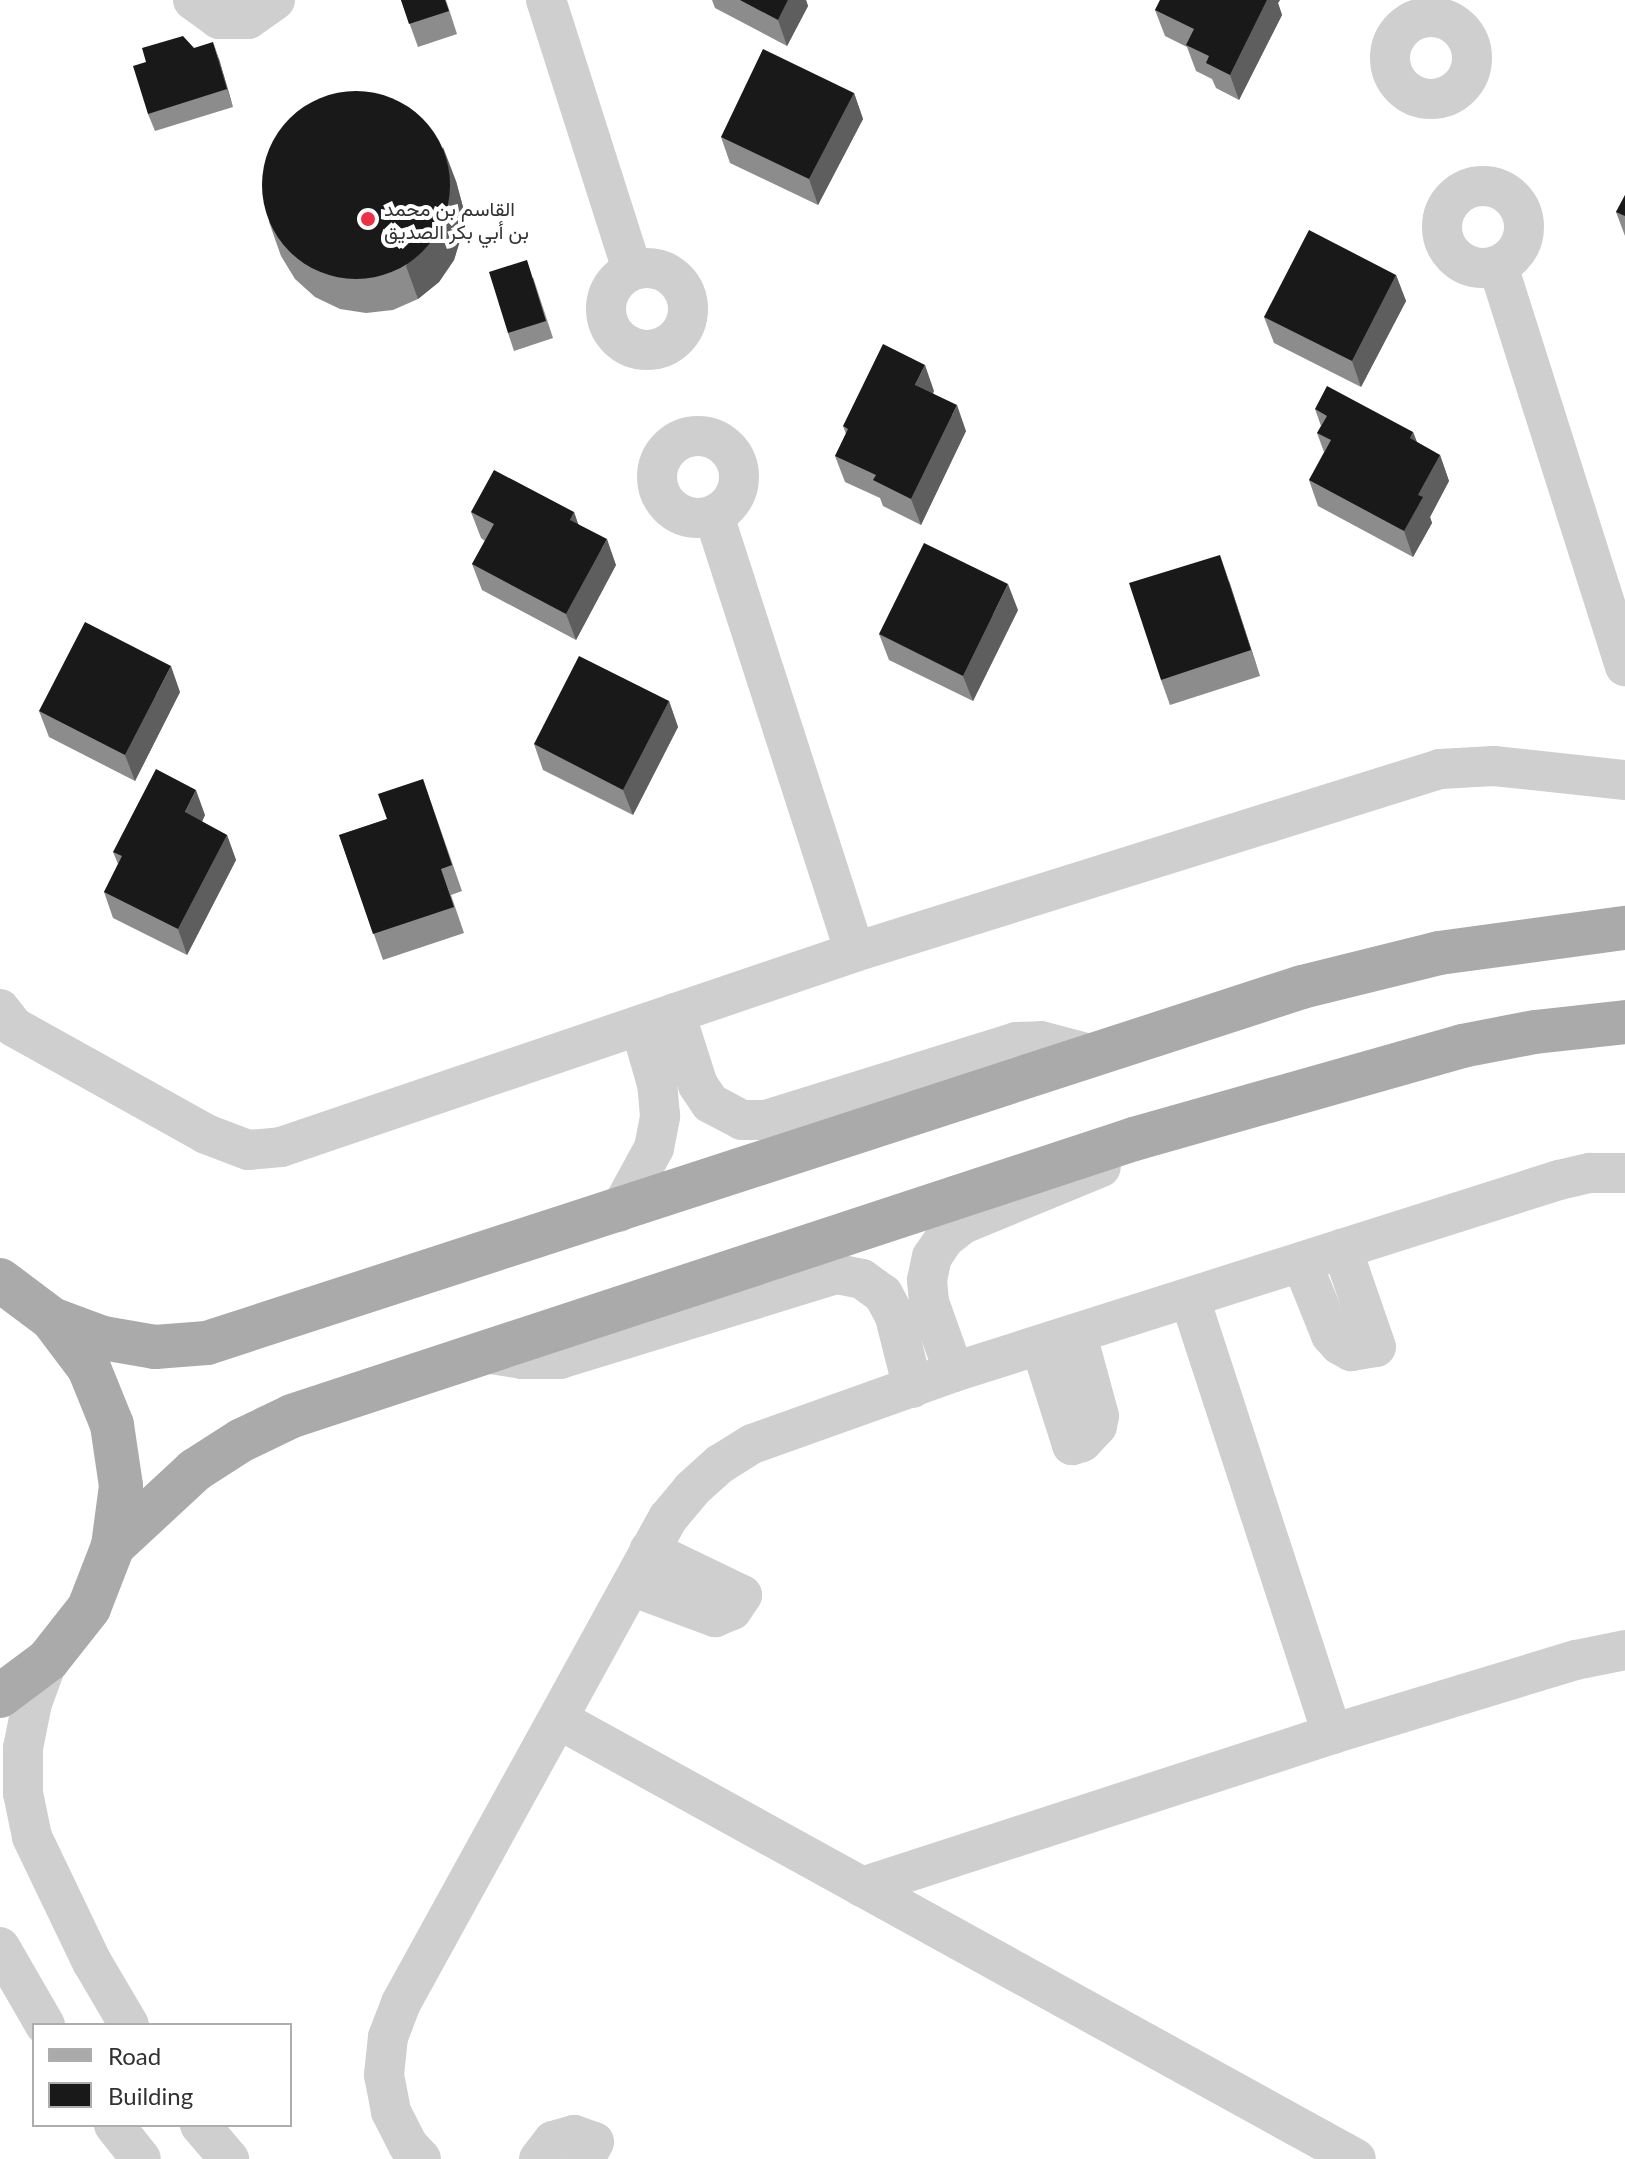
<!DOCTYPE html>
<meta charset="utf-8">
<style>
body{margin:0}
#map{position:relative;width:1625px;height:2159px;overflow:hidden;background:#fff;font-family:Lato,Vazirmatn,sans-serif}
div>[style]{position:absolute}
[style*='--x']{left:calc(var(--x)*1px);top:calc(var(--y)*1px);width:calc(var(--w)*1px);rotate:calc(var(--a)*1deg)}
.minor>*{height:40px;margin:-20px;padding:0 20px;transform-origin:20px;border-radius:20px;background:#cfcfcf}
.minor>.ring{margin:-20px;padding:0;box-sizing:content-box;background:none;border:40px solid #cfcfcf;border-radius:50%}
.major>*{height:44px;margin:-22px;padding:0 22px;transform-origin:22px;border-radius:22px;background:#aaa}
.wall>*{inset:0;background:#8c8c8c}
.shaded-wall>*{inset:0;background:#5e5e5e}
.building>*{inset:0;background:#191919}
.round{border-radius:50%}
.dots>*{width:22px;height:22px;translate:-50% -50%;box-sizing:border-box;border:4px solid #fff;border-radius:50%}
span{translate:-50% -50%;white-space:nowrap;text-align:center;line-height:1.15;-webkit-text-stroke:8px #fff;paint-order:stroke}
.poi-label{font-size:20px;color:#323232}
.left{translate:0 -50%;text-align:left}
.legend{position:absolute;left:32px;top:2023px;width:260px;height:104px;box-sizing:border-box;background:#fff;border:2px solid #adadad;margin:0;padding:10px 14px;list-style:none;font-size:24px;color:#323232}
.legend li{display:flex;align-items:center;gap:16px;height:40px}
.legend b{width:40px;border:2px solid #adadad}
</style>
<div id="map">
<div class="minor">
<div style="--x:193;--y:0;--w:32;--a:36"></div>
<div style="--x:219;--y:19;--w:29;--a:0"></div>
<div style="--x:248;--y:19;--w:33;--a:-35"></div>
<div style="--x:546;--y:0;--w:283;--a:72.3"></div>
<div class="ring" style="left:1390px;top:17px;width:42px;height:42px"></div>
<div class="ring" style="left:1442px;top:186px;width:42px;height:42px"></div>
<div style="--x:1498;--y:266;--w:420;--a:72.4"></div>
<div class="ring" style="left:606px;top:268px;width:42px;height:42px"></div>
<div class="ring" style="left:657px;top:436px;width:42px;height:42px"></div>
<div style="--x:714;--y:516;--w:458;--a:72.1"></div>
<div style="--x:0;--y:1009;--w:23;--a:52"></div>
<div style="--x:14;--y:1027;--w:220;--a:29.1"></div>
<div style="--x:206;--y:1134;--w:45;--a:20.9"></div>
<div style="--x:248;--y:1150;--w:33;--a:-5"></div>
<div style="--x:281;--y:1147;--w:606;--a:-18.76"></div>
<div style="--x:855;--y:952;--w:613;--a:-17.37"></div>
<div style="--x:1440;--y:769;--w:54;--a:-3.2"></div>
<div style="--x:1494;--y:766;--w:132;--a:6.1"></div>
<div style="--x:675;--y:1013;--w:76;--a:72.3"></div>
<div style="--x:698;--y:1085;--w:22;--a:56"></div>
<div style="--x:710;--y:1103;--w:36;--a:28"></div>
<div style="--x:742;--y:1120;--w:24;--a:0"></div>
<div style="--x:766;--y:1120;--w:262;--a:-17.3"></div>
<div style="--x:1016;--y:1042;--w:25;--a:-2"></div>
<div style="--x:1041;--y:1041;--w:55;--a:14.8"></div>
<div style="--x:619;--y:1212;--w:73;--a:-61.3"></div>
<div style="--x:654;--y:1148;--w:33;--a:-79"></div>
<div style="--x:660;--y:1116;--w:32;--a:-95"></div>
<div style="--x:657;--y:1084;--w:61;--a:-106.1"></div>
<div style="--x:1302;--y:1263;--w:78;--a:68.1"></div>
<div style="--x:1331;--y:1335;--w:13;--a:48"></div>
<div style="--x:1340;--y:1345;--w:13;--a:29"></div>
<div style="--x:1351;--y:1351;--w:25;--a:-9"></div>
<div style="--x:1376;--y:1347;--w:104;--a:-109.1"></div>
<div style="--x:1190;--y:1299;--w:458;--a:71.9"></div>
<div style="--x:1041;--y:1347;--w:103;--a:72.4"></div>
<div style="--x:1072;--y:1445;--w:10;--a:-17"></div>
<div style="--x:1082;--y:1442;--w:22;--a:-47"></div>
<div style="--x:1097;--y:1426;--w:10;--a:-79"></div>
<div style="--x:1099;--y:1416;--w:84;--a:-105.2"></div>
<div style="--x:485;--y:1353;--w:37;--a:9"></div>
<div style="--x:522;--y:1359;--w:38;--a:0"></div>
<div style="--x:560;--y:1359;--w:290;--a:-17.1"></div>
<div style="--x:837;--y:1274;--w:25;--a:11"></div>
<div style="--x:862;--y:1279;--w:26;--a:36"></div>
<div style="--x:883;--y:1294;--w:26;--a:62"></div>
<div style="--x:895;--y:1317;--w:73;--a:75.8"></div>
<div style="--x:954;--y:1372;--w:74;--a:-109.7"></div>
<div style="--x:929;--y:1302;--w:22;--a:-95"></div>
<div style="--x:927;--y:1280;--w:24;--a:-78"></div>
<div style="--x:932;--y:1257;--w:23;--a:-56"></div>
<div style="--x:945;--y:1238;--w:23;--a:-38"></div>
<div style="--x:963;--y:1224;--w:149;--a:-22.4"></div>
<div style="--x:631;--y:1586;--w:90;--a:20.3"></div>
<div style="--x:715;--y:1617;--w:18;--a:-22"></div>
<div style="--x:732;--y:1610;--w:18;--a:-56"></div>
<div style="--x:742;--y:1595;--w:103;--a:-154.2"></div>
<div style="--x:48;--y:1660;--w:46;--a:110.4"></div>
<div style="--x:32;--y:1703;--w:46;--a:101.3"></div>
<div style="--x:23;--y:1748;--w:45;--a:90"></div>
<div style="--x:23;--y:1793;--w:45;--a:78.4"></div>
<div style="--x:32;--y:1837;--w:139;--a:64.4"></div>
<div style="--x:92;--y:1962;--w:73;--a:59.6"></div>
<div style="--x:558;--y:1719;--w:911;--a:28.87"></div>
<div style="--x:862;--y:1887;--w:494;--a:-18"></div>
<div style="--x:1332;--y:1734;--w:255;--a:-16.9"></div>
<div style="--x:1576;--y:1660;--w:50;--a:-11.5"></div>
<div style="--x:0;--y:1947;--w:90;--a:60"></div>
<div style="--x:114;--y:2125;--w:43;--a:51.5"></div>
<div style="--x:200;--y:2125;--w:45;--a:49.5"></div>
<div style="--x:421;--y:2159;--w:19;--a:-133"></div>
<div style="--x:408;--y:2145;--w:38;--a:-117"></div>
<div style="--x:391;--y:2111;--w:37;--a:-101"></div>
<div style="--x:384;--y:2075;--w:38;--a:-84"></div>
<div style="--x:388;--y:2037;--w:36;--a:-69"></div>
<div style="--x:401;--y:2003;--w:554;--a:-61.17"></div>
<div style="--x:668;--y:1518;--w:38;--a:-50"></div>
<div style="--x:692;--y:1489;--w:38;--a:-42"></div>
<div style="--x:720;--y:1464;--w:38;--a:-32"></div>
<div style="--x:752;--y:1444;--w:214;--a:-19.6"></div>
<div style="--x:954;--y:1372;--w:635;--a:-17.61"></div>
<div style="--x:1559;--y:1180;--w:32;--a:-13"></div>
<div style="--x:1590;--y:1173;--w:35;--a:0"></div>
<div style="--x:539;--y:2159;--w:23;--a:-52"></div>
<div style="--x:553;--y:2141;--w:22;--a:-16"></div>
<div style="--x:574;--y:2135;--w:21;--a:19"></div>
<div style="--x:594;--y:2142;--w:19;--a:118"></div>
</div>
<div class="major">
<div style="--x:0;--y:1280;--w:65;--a:36.9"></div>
<div style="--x:52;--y:1319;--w:61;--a:52.9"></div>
<div style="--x:89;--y:1368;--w:61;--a:68"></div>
<div style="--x:112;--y:1425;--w:62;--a:81.6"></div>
<div style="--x:121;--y:1486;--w:61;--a:97.6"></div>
<div style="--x:113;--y:1546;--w:66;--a:111.2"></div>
<div style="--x:89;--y:1608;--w:66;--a:128.3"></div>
<div style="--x:48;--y:1660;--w:60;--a:143.1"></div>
<div style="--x:52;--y:1319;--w:54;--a:20.4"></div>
<div style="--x:103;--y:1338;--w:53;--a:9.8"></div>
<div style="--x:155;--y:1347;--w:52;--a:-4.4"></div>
<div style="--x:207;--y:1343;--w:1151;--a:-18.01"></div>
<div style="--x:1302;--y:987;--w:141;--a:-13.9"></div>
<div style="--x:1439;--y:953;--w:188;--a:-7.7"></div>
<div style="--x:113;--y:1546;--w:112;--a:-42.8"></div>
<div style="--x:195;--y:1470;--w:56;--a:-32.6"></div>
<div style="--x:242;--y:1440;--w:55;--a:-25.6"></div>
<div style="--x:292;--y:1416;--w:886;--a:-18.21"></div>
<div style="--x:1134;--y:1139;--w:341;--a:-15.8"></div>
<div style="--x:1462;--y:1046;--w:74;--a:-10.9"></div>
<div style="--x:1535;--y:1032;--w:91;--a:-6.3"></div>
</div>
<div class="wall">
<div style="clip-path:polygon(401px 0,446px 0,457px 34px,418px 47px)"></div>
<div style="clip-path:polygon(712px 0,806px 0,808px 6px,787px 46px,715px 8px)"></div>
<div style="clip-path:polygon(1160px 0,1280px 0,1278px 3px,1282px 15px,1239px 100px,1216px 88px,1212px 79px,1196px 71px,1187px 47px,1165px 36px,1155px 10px)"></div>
<div style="clip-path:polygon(194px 48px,219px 59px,233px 107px,155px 131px,148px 114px)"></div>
<div style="clip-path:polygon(854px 93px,863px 119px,818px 205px,730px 163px,721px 137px)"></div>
<div style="clip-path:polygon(456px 181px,463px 207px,462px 234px,454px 260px,439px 282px,418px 299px,393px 310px,366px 313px,340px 309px,315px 297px,295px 279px,281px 256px,269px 222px)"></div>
<div style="clip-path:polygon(1625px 195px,1625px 236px,1616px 212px)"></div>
<div style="clip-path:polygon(1396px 275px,1406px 301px,1361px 387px,1274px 343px,1264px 317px)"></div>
<div style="clip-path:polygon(533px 277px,553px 338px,514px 351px,508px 333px)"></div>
<div style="clip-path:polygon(934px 391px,933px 393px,966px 431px,921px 525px,883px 506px,880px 498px,845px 482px,835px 456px,846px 434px,843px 426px)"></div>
<div style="clip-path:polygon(1315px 409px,1413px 432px,1417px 442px,1440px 455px,1449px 481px,1430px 517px,1432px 523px,1413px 557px,1318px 506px,1309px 480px,1324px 452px,1317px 433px,1321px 426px)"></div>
<div style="clip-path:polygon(471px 512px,574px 512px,578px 524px,616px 565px,576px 640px,482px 590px,472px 564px,485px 541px,481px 538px)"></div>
<div style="clip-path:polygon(1229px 581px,1260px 676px,1170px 705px,1161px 680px)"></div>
<div style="clip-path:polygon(1018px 610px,973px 701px,889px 660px,879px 634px)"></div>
<div style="clip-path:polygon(180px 692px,135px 781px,49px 737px,39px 711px)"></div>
<div style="clip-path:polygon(669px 701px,678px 727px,633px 815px,543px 770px,534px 744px)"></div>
<div style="clip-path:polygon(423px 779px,462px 891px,451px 895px,464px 933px,383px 960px,339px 835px,387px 819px)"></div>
<div style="clip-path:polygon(205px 815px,202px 822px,227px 835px,236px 860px,187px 955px,113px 918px,104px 892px,118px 864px,113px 852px)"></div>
</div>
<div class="shaded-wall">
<div style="clip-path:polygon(788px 0,806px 0,808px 6px,787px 46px,778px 20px)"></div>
<div style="clip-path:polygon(1267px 0,1280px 0,1278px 3px,1282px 15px,1239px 100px,1230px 75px)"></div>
<div style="clip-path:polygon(213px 42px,219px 59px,233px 107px,227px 89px)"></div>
<div style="clip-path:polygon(854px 93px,863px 119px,818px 205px,809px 179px)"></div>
<div style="clip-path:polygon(443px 147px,456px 181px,463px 207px,462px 234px,454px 260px,439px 282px,418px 299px,406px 266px)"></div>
<div style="clip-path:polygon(1396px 275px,1406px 301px,1361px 387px,1352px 361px)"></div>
<div style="clip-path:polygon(925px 365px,934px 391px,924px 411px,915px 385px)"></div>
<div style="clip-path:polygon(957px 405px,966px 431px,921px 525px,911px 499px)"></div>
<div style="clip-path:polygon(1413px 432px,1423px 458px,1410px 438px)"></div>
<div style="clip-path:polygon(1440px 455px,1449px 481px,1430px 517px,1432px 523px,1413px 557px,1404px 531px,1418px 495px)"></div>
<div style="clip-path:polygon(574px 512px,583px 538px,570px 520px)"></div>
<div style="clip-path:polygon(607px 539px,616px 565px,576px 640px,566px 614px)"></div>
<div style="clip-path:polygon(1220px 555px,1229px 581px,1260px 676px,1251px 650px)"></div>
<div style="clip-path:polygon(1008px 584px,1018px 610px,973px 701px,963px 676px)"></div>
<div style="clip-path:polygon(171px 666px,180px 692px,135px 781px,125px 755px)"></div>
<div style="clip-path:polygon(669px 701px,678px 727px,633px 815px,623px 790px)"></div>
<div style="clip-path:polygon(196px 790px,205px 815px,194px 838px,185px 812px)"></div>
<div style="clip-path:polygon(227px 835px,236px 860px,187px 955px,178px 929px)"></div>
</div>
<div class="building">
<div style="clip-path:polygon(401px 0,445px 0,449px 11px,409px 24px)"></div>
<div style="clip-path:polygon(740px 0,788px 0,778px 20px)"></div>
<div style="clip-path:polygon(1160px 0,1267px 0,1230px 75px,1206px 63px,1209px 56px,1186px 45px,1194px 29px,1155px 10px)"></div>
<div style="clip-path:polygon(183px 36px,194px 48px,213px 42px,227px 89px,148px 114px,133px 66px,146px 62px,142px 48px)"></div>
<div style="clip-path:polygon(763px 49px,854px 93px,809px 179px,721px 137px)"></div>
<div class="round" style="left:262px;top:91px;width:188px;height:188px"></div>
<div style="clip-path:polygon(1625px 195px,1625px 216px,1616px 212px)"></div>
<div style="clip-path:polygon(1309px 230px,1396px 275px,1352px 361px,1264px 317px)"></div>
<div style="clip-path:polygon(527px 260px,546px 321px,508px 333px,489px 272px)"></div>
<div style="clip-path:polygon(883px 344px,925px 365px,915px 385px,957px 405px,911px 499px,873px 480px,876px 475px,835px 456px,848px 429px,843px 426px)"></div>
<div style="clip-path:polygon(1327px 386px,1413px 432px,1410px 438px,1440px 455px,1418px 495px,1423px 497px,1404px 531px,1309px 480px,1331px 440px,1317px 433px,1327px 416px,1315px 409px)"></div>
<div style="clip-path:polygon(494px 470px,574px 512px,570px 520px,607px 539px,566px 614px,472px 564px,494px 524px,471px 512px)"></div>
<div style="clip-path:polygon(924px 543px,1008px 584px,963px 676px,879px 634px)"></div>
<div style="clip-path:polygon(1220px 555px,1251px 650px,1161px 680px,1129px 583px)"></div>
<div style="clip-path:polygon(85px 622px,171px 666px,125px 755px,39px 711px)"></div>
<div style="clip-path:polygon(579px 656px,669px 701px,623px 790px,534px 744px)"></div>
<div style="clip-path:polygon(156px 769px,196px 790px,185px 812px,227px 835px,178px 929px,104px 892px,122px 856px,113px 852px)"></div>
<div style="clip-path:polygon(423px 779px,452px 865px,441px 869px,454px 907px,373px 934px,339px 835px,387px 819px,378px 794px)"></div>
</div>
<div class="dots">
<div style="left:368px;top:219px;background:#ef2f46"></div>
</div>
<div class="poi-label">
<span class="left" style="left:384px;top:220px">القاسم بن محمد<br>بن أبي بكر الصديق</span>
</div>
<ul class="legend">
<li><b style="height:10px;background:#aaa"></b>Road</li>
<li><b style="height:22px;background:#191919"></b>Building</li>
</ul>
</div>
